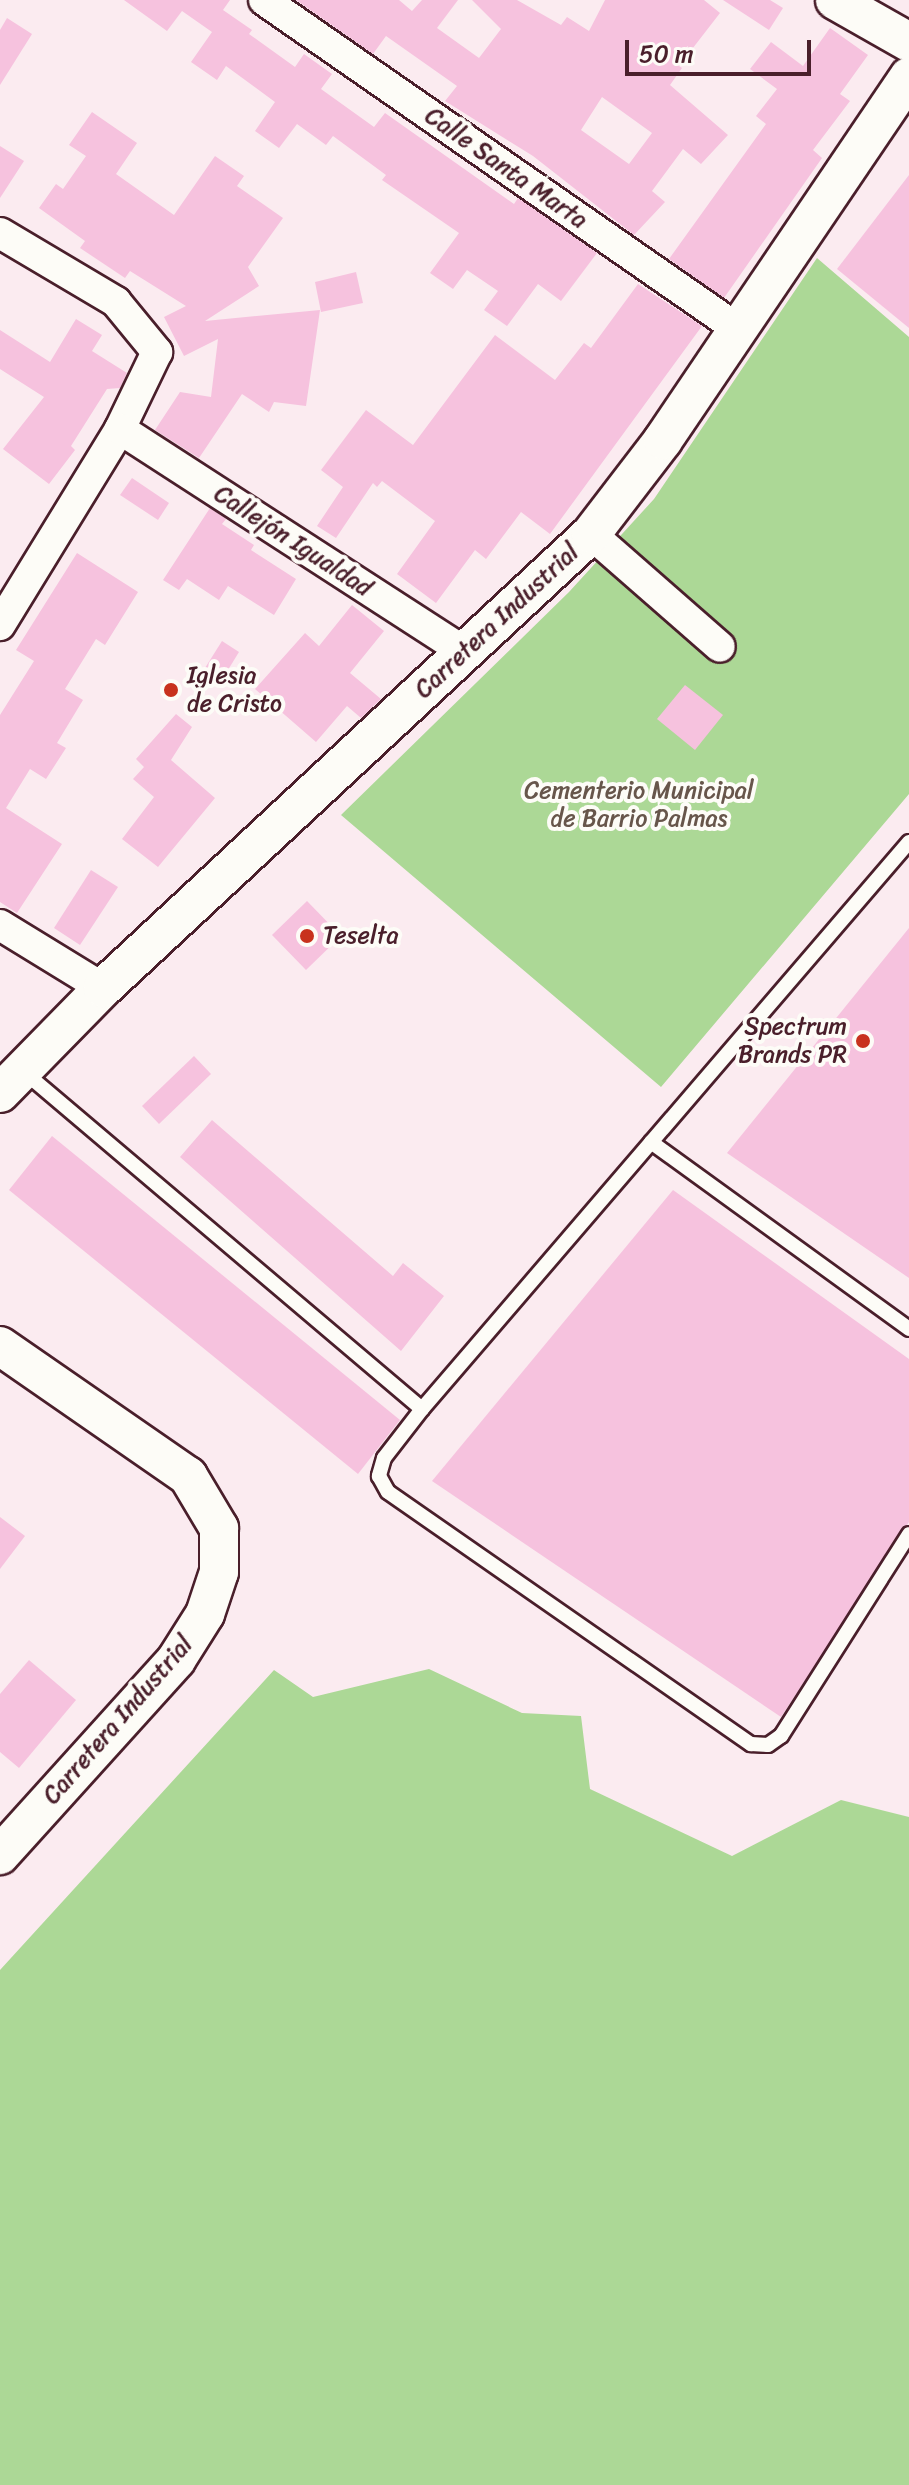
<!DOCTYPE html>
<meta charset="utf-8">
<style>
body{margin:0}
#map{position:relative;width:909px;height:2485px;overflow:hidden;background:#fbebf0;font-family:Sriracha,sans-serif}
div>[style]{position:absolute}
[style*='--x']{left:calc(var(--x)*1px);top:calc(var(--y)*1px);width:calc(var(--w)*1px);rotate:calc(var(--a)*1deg)}
.green>*{inset:0;background:#acd896}
.building>*{inset:0;background:#f6c2de}
.roads{filter:drop-shadow(2px 0 #4a1f2b) drop-shadow(-2px 0 #4a1f2b) drop-shadow(0 2px #4a1f2b) drop-shadow(0 -2px #4a1f2b)}
.service>*{height:14px;margin:-7px;padding:0 7px;transform-origin:7px;border-radius:7px;background:#fdfcf7}
.minor>*{height:30px;margin:-15px;padding:0 15px;transform-origin:15px;border-radius:15px;background:#fdfcf7}
.tertiary>*{height:38px;margin:-19px;padding:0 19px;transform-origin:19px;border-radius:19px;background:#fdfcf7}
.dots>*{width:22px;height:22px;translate:-50% -50%;box-sizing:border-box;border:4px solid #fdfcf7;border-radius:50%}
span{translate:-50% -50%;white-space:nowrap;text-align:center;line-height:1.15;-webkit-text-stroke:8px #fdfcf7;paint-order:stroke}
.street-label{font-size:24px;color:#4a1f2b}
.poi-label{font-size:24px;color:#4a1f2b}
.left{translate:0 -50%;text-align:left}
.right{translate:-100% -50%;text-align:right}
.park-label{font-size:24px;color:#67564b}
.scale{position:absolute;left:625px;top:40px;width:186px;height:36px;box-sizing:border-box;border:4px solid #4a1f2b;border-top:0;padding-left:10px;font-size:24px;line-height:28px;white-space:nowrap;color:#4a1f2b;-webkit-text-stroke:6px #fdfcf7;paint-order:stroke}
</style>
<div id="map">
<div class="green">
<div style="clip-path:polygon(817px 258px,909px 337px,909px 794px,661px 1087px,341px 815px,569px 592px,654px 499px)"></div>
<div style="clip-path:polygon(429px 1669px,522px 1713px,581px 1716px,590px 1789px,732px 1856px,841px 1800px,909px 1817px,909px 2485px,0 2485px,0 1970px,274px 1670px,313px 1697px)"></div>
</div>
<div class="building">
<div style="clip-path:polygon(124px 0,230px 0,223px 10px,252px 30px,249px 34px,295px 67px,304px 54px,332px 74px,321px 89px,374px 127px,385px 113px,514px 204px,518px 198px,597px 253px,561px 301px,538px 284px,507px 326px,484px 310px,498px 291px,467px 270px,453px 289px,430px 273px,459px 233px,382px 180px,386px 175px,333px 136px,326px 145px,297px 124px,279px 148px,255px 131px,275px 102px,226px 66px,217px 80px,191px 62px,212px 32px,182px 11px,167px 31px)"></div>
<div style="clip-path:polygon(evenodd,296px 0,399px 0,412px 11px,422px 0,458px 0,437px 28px,479px 58px,501px 29px,472px 0,517px 0,561px 25px,567px 17px,589px 31px,605px 0,704px 0,720px 13px,679px 66px,682px 68px,670px 85px,728px 135px,701px 164px,683px 149px,652px 191px,665px 202px,634px 235px,533px 156px,445px 101px,457px 86px,386px 36px,373px 54px,296px 0,602px 97px,652px 133px,629px 164px,581px 130px,602px 97px)"></div>
<div style="clip-path:polygon(723px 0,770px 0,783px 8px,769px 30px)"></div>
<div style="clip-path:polygon(7px 18px,32px 34px,0 85px,0 30px)"></div>
<div style="clip-path:polygon(830px 28px,868px 55px,840px 94px,850px 101px,813px 150px,822px 158px,724px 298px,669px 259px,766px 124px,756px 116px,777px 89px,750px 69px,771px 42px,803px 66px)"></div>
<div style="clip-path:polygon(92px 112px,137px 143px,116px 174px,174px 215px,215px 156px,244px 176px,237px 186px,283px 218px,248px 267px,259px 286px,205px 321px,320px 310px,306px 406px,274px 402px,269px 412px,242px 394px,199px 458px,155px 430px,180px 392px,211px 397px,218px 339px,184px 356px,164px 317px,186px 306px,130px 271px,125px 278px,80px 248px,85px 241px,39px 208px,56px 184px,63px 189px,86px 156px,69px 145px)"></div>
<div style="clip-path:polygon(0 146px,24px 161px,0 198px)"></div>
<div style="clip-path:polygon(909px 175px,909px 328px,837px 269px)"></div>
<div style="clip-path:polygon(356px 272px,363px 303px,321px 312px,315px 282px)"></div>
<div style="clip-path:polygon(638px 284px,702px 326px,550px 534px,521px 512px,486px 559px,475px 550px,436px 603px,397px 574px,435px 521px,382px 481px,377px 487px,373px 483px,336px 538px,317px 526px,343px 487px,321px 470px,366px 410px,413px 445px,495px 335px,555px 380px,584px 343px,591px 348px)"></div>
<div style="clip-path:polygon(76px 319px,102px 335px,92px 351px,127px 373px,120px 388px,107px 389px,71px 446px,75px 450px,49px 484px,3px 449px,44px 397px,0 369px,0 330px,50px 362px)"></div>
<div style="clip-path:polygon(132px 478px,169px 503px,158px 520px,120px 495px)"></div>
<div style="clip-path:polygon(210px 508px,226px 519px,222px 524px,254px 545px,251px 550px,296px 579px,274px 615px,228px 586px,219px 600px,187px 579px,179px 590px,163px 580px)"></div>
<div style="clip-path:polygon(77px 553px,138px 592px,105px 645px,96px 639px,65px 689px,83px 700px,57px 743px,66px 748px,46px 779px,30px 769px,6px 808px,62px 844px,17px 913px,0 902px,0 715px,34px 661px,16px 650px)"></div>
<div style="clip-path:polygon(352px 605px,384px 631px,350px 673px,381px 699px,361px 718px,347px 706px,316px 742px,255px 689px,305px 633px,319px 646px)"></div>
<div style="clip-path:polygon(222px 641px,239px 652px,223px 678px,205px 668px)"></div>
<div style="clip-path:polygon(685px 685px,723px 715px,695px 750px,657px 719px)"></div>
<div style="clip-path:polygon(176px 714px,192px 727px,171px 760px,215px 798px,158px 867px,122px 839px,154px 797px,133px 779px,144px 767px,136px 759px)"></div>
<div style="clip-path:polygon(91px 870px,118px 887px,80px 945px,54px 928px)"></div>
<div style="clip-path:polygon(307px 901px,341px 936px,306px 970px,272px 935px)"></div>
<div style="clip-path:polygon(909px 928px,909px 1278px,727px 1153px)"></div>
<div style="clip-path:polygon(194px 1056px,211px 1074px,159px 1124px,142px 1106px)"></div>
<div style="clip-path:polygon(212px 1120px,393px 1276px,403px 1263px,444px 1296px,401px 1351px,180px 1157px)"></div>
<div style="clip-path:polygon(52px 1136px,400px 1420px,358px 1474px,9px 1190px)"></div>
<div style="clip-path:polygon(673px 1190px,909px 1359px,909px 1522px,781px 1717px,432px 1481px)"></div>
<div style="clip-path:polygon(0 1517px,25px 1536px,0 1569px)"></div>
<div style="clip-path:polygon(29px 1660px,76px 1700px,19px 1768px,0 1752px,0 1694px)"></div>
</div>
<div class="roads">
<div class="service">
<div style="--x:909;--y:842;--w:747;--a:130.66"></div>
<div style="--x:422;--y:1409;--w:62;--a:127.8"></div>
<div style="--x:384;--y:1458;--w:19;--a:106"></div>
<div style="--x:379;--y:1476;--w:18;--a:61"></div>
<div style="--x:388;--y:1492;--w:442;--a:34.8"></div>
<div style="--x:751;--y:1744;--w:17;--a:3"></div>
<div style="--x:768;--y:1745;--w:16;--a:-35"></div>
<div style="--x:781;--y:1736;--w:239;--a:-57.6"></div>
<div style="--x:23;--y:1071;--w:523;--a:40.27"></div>
<div style="--x:651;--y:1142;--w:319;--a:35.9"></div>
</div>
<div class="minor">
<div style="--x:264;--y:0;--w:573;--a:34.77"></div>
<div style="--x:0;--y:233;--w:135;--a:30.7"></div>
<div style="--x:116;--y:302;--w:65;--a:50.6"></div>
<div style="--x:157;--y:352;--w:85;--a:115.7"></div>
<div style="--x:120;--y:429;--w:230;--a:121.5"></div>
<div style="--x:120;--y:429;--w:411;--a:32.9"></div>
<div style="--x:591;--y:534;--w:171;--a:41.2"></div>
<div style="--x:0;--y:925;--w:121;--a:31.5"></div>
</div>
<div class="tertiary">
<div style="--x:835;--y:0;--w:85;--a:29.6"></div>
<div style="--x:0;--y:1093;--w:147;--a:-45.6"></div>
<div style="--x:103;--y:988;--w:667;--a:-42.93"></div>
<div style="--x:591;--y:534;--w:118;--a:-52.5"></div>
<div style="--x:663;--y:440;--w:439;--a:-55.9"></div>
<div style="--x:0;--y:1346;--w:229;--a:34.7"></div>
<div style="--x:188;--y:1476;--w:61;--a:59.2"></div>
<div style="--x:219;--y:1528;--w:44;--a:90"></div>
<div style="--x:219;--y:1572;--w:44;--a:108.4"></div>
<div style="--x:205;--y:1614;--w:54;--a:122.2"></div>
<div style="--x:176;--y:1660;--w:263;--a:132.1"></div>
</div>
</div>
<div class="dots">
<div style="left:171px;top:690px;background:#c8321e"></div>
<div style="left:307px;top:936px;background:#c8321e"></div>
<div style="left:863px;top:1041px;background:#c8321e"></div>
</div>
<div class="street-label">
<span style="left:506px;top:168px;rotate:35deg">Calle Santa Marta</span>
<span style="left:293px;top:541px;rotate:33deg">Callejón Igualdad</span>
<span style="left:497px;top:621px;rotate:-43deg">Carretera Industrial</span>
<span style="left:118px;top:1720px;rotate:-49deg">Carretera Industrial</span>
</div>
<div class="poi-label">
<span class="left" style="left:187px;top:690px">Iglesia<br>de Cristo</span>
<span class="left" style="left:323px;top:936px">Teselta</span>
<span class="right" style="left:847px;top:1041px">Spectrum<br>Brands PR</span>
</div>
<div class="park-label">
<span style="left:639px;top:805px">Cementerio Municipal<br>de Barrio Palmas</span>
</div>
<div class="scale">50 m</div>
</div>
